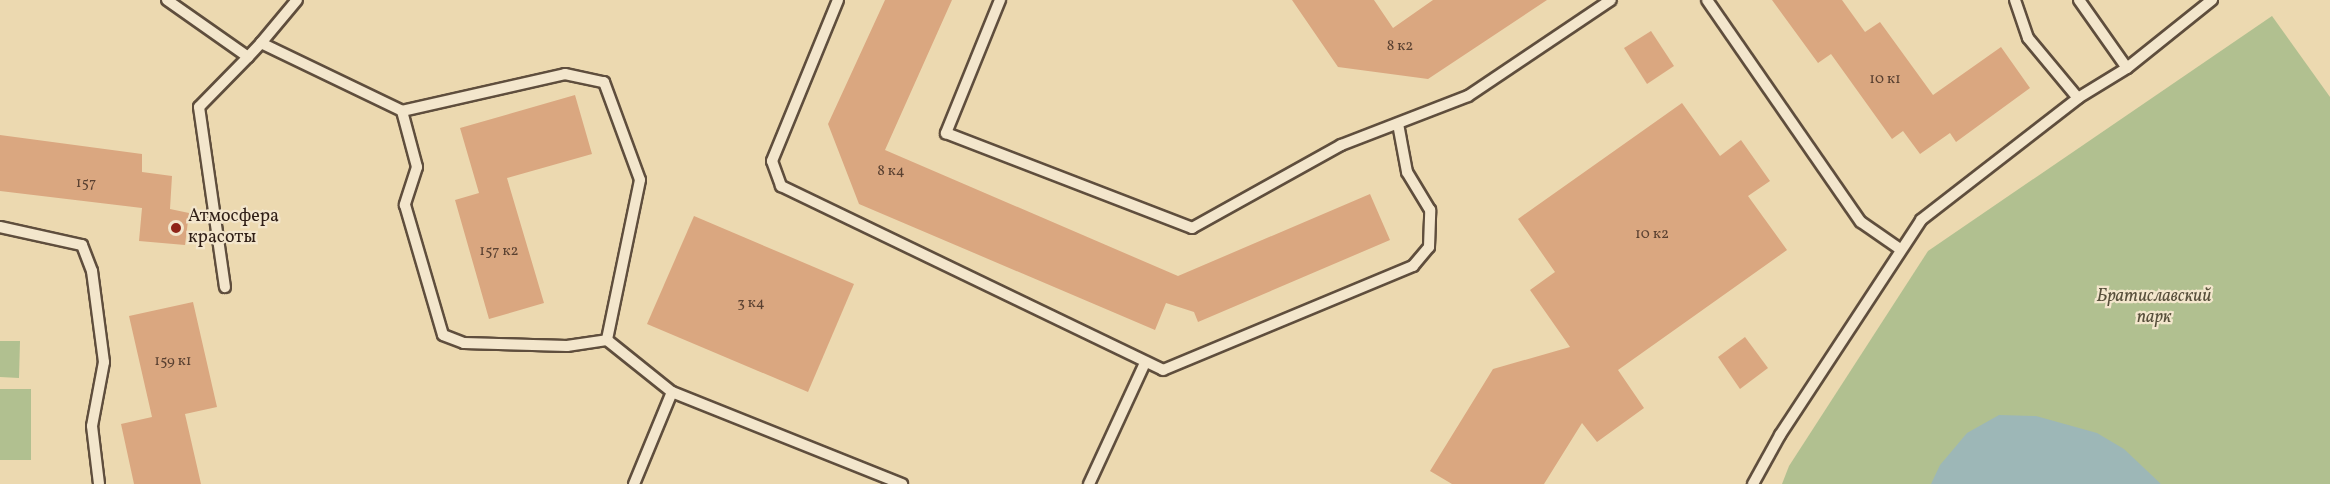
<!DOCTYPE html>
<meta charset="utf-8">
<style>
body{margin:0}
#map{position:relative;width:2330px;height:484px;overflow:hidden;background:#ecd9b0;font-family:Vollkorn,serif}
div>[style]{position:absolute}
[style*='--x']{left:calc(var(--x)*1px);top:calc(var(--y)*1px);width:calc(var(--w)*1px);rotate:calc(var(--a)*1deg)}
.green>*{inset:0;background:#b1c090}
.water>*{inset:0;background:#9db7b7}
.building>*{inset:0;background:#daa780}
.roads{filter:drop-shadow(2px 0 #5f4e3d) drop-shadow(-2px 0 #5f4e3d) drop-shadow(0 2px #5f4e3d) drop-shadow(0 -2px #5f4e3d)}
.lane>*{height:10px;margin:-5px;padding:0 5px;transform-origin:5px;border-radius:5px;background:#f3e6cc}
.dots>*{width:16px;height:16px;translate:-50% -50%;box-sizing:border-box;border:3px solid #f3e6cc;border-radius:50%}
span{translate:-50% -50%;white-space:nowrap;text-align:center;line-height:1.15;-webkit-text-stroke:4.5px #f3e6cc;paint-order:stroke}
.number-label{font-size:15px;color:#5a4131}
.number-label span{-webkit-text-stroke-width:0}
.poi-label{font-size:18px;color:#301f17}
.left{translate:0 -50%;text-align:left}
.park-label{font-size:18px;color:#574f3b;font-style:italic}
</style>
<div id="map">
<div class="green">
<div style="clip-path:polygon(2272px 16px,2330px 97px,2330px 484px,1782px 484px,1789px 466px,1928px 251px)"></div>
<div style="clip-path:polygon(0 341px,20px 341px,19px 378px,0 377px)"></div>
<div style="clip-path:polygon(0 389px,31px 389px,31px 460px,0 460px)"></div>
</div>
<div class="water">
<div style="clip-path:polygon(1999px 415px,2036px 416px,2097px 433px,2124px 449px,2161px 484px,1931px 484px,1940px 465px,1967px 433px)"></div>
</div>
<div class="building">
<div style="clip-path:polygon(885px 0,952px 0,885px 150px,1178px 276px,1370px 194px,1390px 240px,1198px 322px,1194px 312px,1166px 303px,1155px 330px,859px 204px,828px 124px)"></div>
<div style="clip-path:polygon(1292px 0,1374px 0,1393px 28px,1433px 0,1547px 0,1428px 79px,1338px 67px)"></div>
<div style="clip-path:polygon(1772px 0,1842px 0,1865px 32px,1880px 22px,1933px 95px,2001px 47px,2030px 88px,1956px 142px,1950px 133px,1920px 154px,1903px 131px,1892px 139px,1831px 54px,1818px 63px)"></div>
<div style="clip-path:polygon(1651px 31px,1674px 66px,1647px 84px,1624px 48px)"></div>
<div style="clip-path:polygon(575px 95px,592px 154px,507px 178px,544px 303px,489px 319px,455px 200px,479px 193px,460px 128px)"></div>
<div style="clip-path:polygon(1682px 103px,1720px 156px,1741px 140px,1770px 181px,1748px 196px,1787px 250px,1618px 370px,1644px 408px,1597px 442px,1582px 423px,1544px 484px,1452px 484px,1430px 471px,1493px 369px,1570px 347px,1530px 290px,1555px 272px,1518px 219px)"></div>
<div style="clip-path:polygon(0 135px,142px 154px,142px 172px,172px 176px,170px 209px,189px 213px,185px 245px,139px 241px,142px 208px,0 191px)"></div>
<div style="clip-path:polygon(694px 216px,854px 284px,808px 392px,647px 324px)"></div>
<div style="clip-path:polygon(193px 302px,217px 407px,185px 414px,201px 484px,134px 484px,121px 424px,152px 417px,129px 316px)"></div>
<div style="clip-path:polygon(1745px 337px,1768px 368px,1740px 389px,1718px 357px)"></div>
</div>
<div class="roads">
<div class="lane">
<div style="--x:167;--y:0;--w:99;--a:35.1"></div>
<div style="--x:248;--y:57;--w:70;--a:134.4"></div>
<div style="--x:199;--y:107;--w:182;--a:81.8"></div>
<div style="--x:838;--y:0;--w:174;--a:112.3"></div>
<div style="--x:772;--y:161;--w:27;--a:70"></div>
<div style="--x:781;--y:186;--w:424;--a:25.7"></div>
<div style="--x:1163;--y:370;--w:271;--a:-22.6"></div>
<div style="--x:1413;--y:266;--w:25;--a:-50"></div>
<div style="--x:1429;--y:247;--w:37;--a:-88"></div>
<div style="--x:1430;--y:210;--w:44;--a:-121.2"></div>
<div style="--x:1407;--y:172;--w:49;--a:-100.6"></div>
<div style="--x:1000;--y:0;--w:144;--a:112.1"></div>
<div style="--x:946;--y:133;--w:264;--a:21.1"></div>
<div style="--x:1192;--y:228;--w:171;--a:-29.1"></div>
<div style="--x:1341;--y:145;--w:136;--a:-21.1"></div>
<div style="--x:1468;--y:96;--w:172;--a:-33.9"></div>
<div style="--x:1707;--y:0;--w:270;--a:55.3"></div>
<div style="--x:1861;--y:222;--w:47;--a:34.7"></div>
<div style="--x:2015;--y:0;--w:40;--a:71.1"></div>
<div style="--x:2028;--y:38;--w:78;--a:50.2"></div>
<div style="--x:2079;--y:0;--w:83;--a:54.8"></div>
<div style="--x:261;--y:43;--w:56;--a:-50.1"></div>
<div style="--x:248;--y:57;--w:19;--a:-47"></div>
<div style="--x:261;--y:43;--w:157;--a:25.7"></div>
<div style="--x:402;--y:111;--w:58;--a:75"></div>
<div style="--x:417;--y:167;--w:40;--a:108"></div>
<div style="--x:405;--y:205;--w:135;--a:73.7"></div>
<div style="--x:443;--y:335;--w:22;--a:21"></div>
<div style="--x:464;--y:343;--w:103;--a:1.7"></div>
<div style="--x:567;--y:346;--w:40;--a:-8.5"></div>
<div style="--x:607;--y:340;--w:83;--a:38.7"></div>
<div style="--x:672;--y:392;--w:100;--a:112.4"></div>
<div style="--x:402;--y:111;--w:167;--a:-12.8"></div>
<div style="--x:565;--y:74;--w:40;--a:12"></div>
<div style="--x:604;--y:82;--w:104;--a:69.8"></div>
<div style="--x:640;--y:180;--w:163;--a:101.7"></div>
<div style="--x:0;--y:227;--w:84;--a:12.4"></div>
<div style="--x:82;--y:245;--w:28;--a:69"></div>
<div style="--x:92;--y:271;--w:92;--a:82.5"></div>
<div style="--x:104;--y:362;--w:65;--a:100.6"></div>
<div style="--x:92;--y:426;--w:58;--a:83.1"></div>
<div style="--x:672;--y:392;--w:248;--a:21.8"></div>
<div style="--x:1089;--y:484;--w:133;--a:-65.2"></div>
<div style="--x:1753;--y:484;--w:56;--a:-61.1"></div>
<div style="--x:1780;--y:435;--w:257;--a:-56.7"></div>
<div style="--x:1921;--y:220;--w:199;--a:-37.8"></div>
<div style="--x:2078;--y:98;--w:57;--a:-31.5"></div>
<div style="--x:2127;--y:68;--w:109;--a:-38.7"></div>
</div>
</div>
<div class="dots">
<div style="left:176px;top:228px;background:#8f2418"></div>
</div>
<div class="number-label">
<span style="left:1400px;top:47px">8 к2</span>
<span style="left:1885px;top:80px">10 к1</span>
<span style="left:891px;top:172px">8 к4</span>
<span style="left:86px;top:184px">157</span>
<span style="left:1652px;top:235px">10 к2</span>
<span style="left:499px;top:252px">157 к2</span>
<span style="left:751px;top:304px">3 к4</span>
<span style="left:173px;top:362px">159 к1</span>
</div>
<div class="poi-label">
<span class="left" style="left:188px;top:228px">Атмосфера<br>красоты</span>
</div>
<div class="park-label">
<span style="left:2154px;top:308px">Братиславский<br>парк</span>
</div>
</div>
